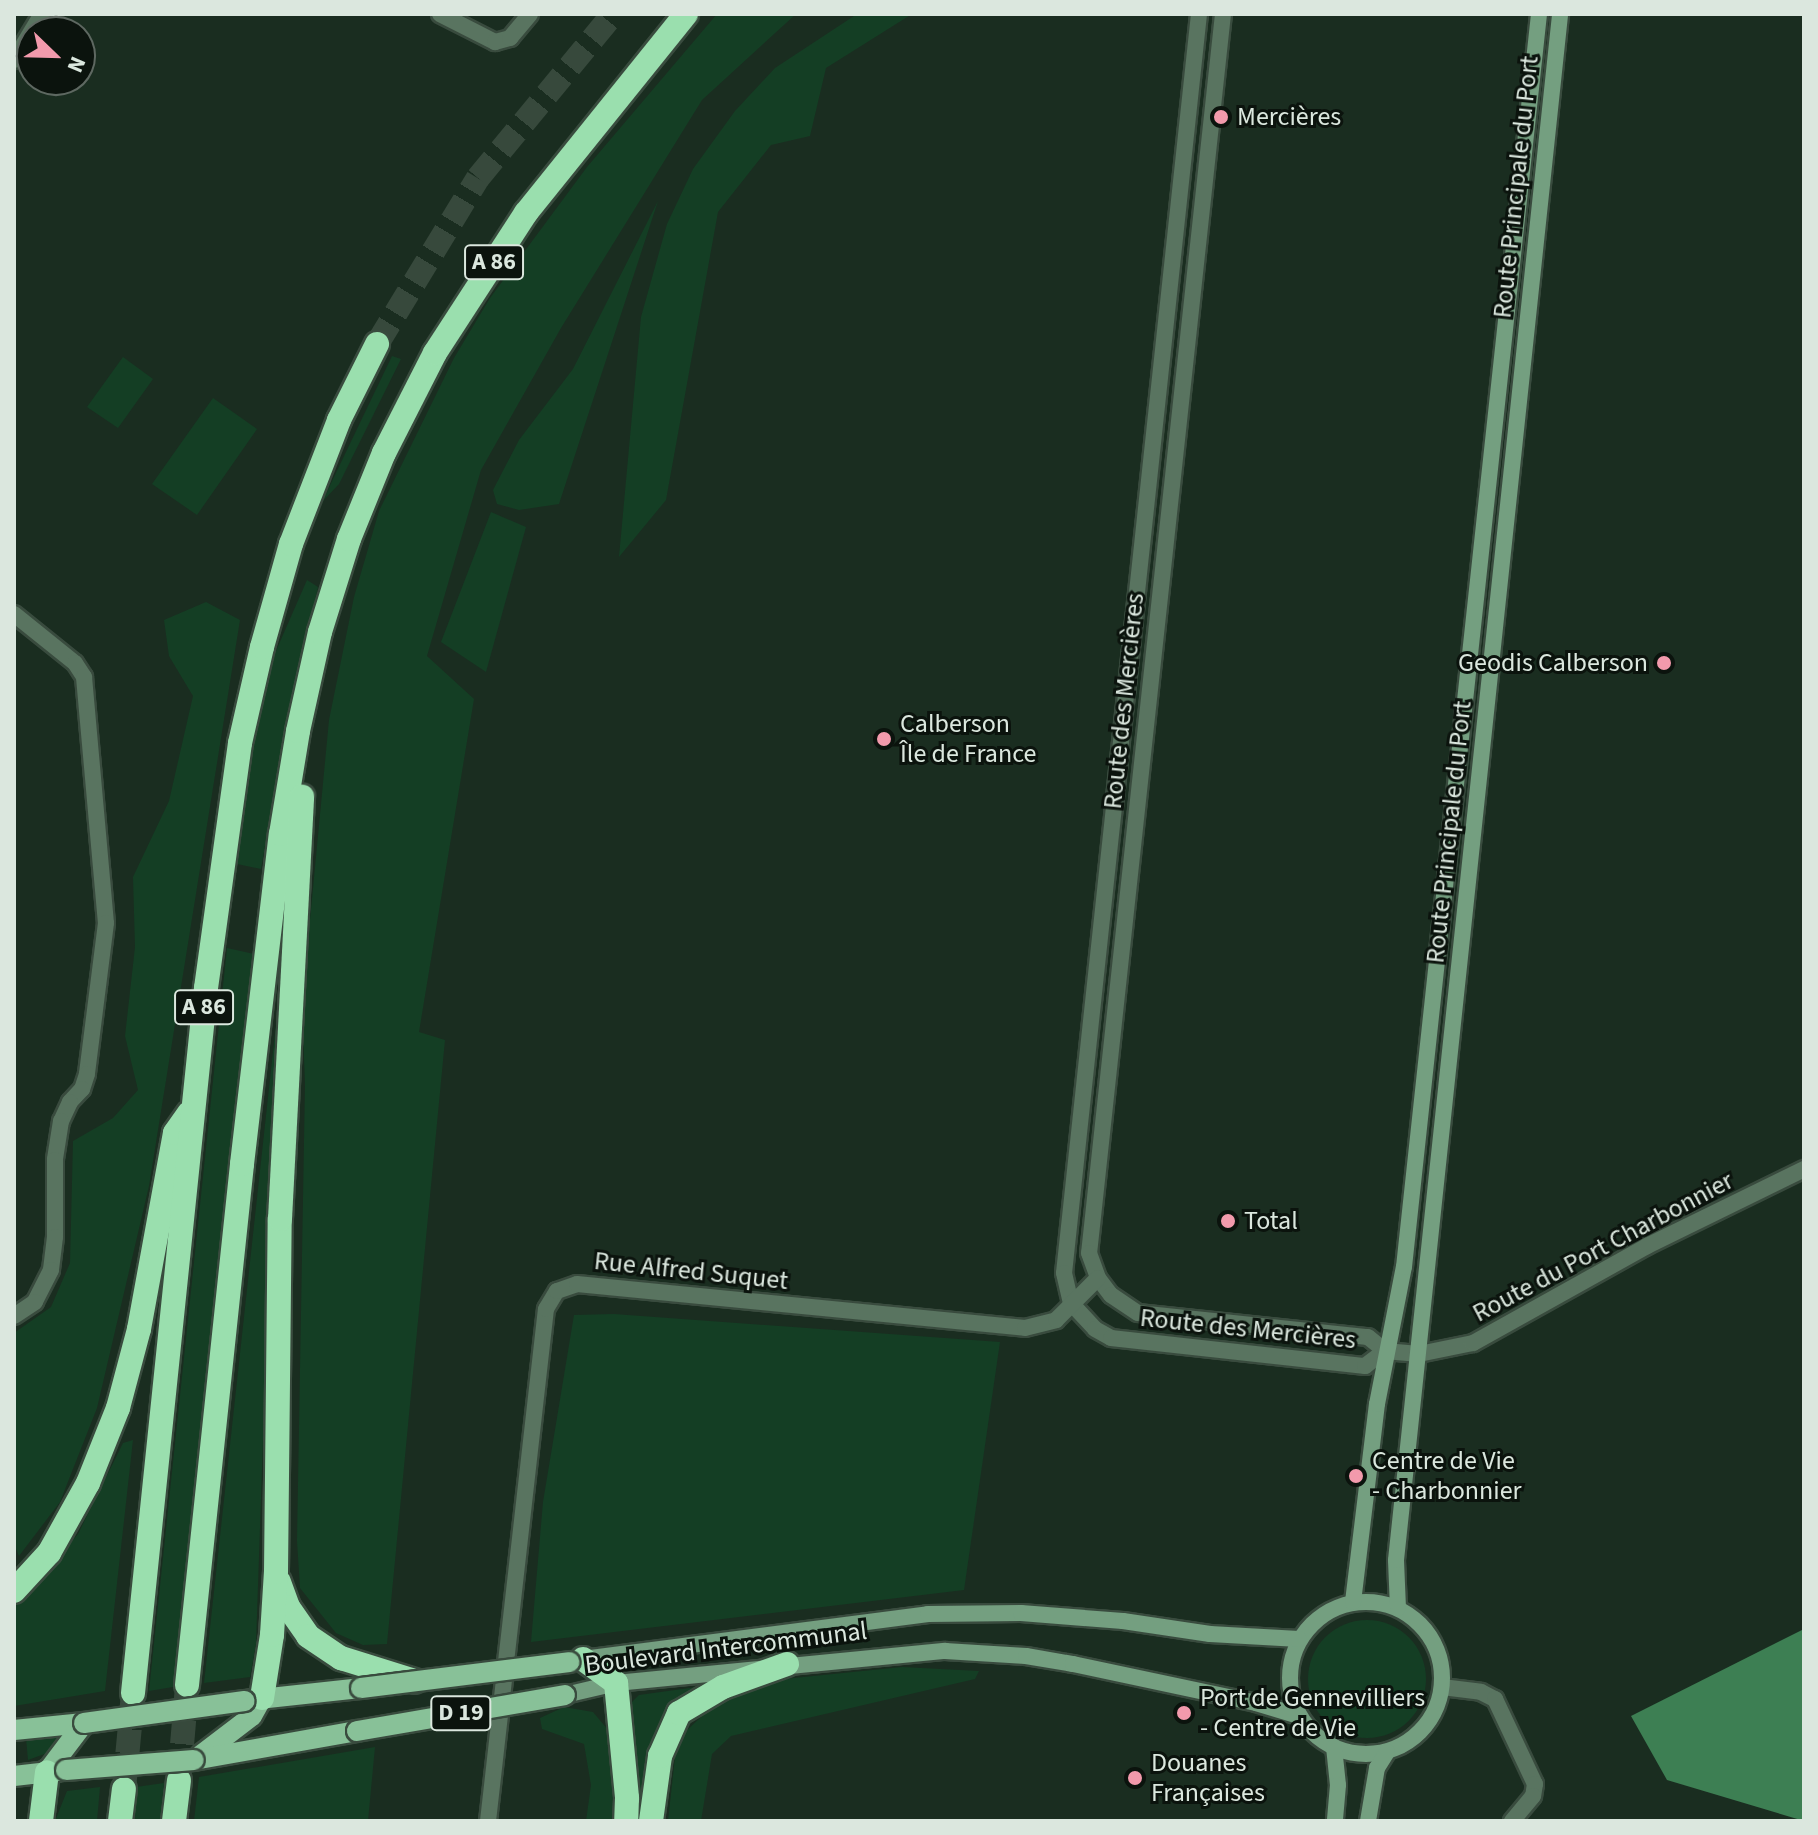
<!DOCTYPE html>
<meta charset="utf-8">
<style>
body{margin:0}
#map{position:relative;width:1818px;height:1835px;overflow:hidden;background:#1a2d20;font-family:"Source Sans 3",sans-serif}
div>[style]{position:absolute}
[style*='--x']{left:calc(var(--x)*1px);top:calc(var(--y)*1px);width:calc(var(--w)*1px);rotate:calc(var(--a)*1deg)}
.green>*{inset:0;background:#143e24}
.round{border-radius:50%}
.water>*{inset:0;background:#3d7f53}
.highway-tunnel>*{height:24px;margin-top:-12px;transform-origin:0;background:repeating-linear-gradient(90deg,#37493c 0 24px,transparent 0 36px)}
.roads{filter:drop-shadow(2px 0 #394b3e) drop-shadow(-2px 0 #394b3e) drop-shadow(0 2px #394b3e) drop-shadow(0 -2px #394b3e)}
.street>*{height:16px;margin:-8px;padding:0 8px;transform-origin:8px;border-radius:8px;background:#597460}
.secondary>*{height:16px;margin:-8px;padding:0 8px;transform-origin:8px;border-radius:8px;background:#749f80}
.secondary>.ring{margin:-8px;padding:0;box-sizing:content-box;background:none;border:16px solid #749f80;border-radius:50%}
.primary>*{height:20px;margin:-10px;padding:0 10px;transform-origin:10px;border-radius:10px;background:#88c198}
.highway>*{height:24px;margin:-12px;padding:0 12px;transform-origin:12px;border-radius:12px;background:#9adfae}
.bridges{filter:drop-shadow(2px 0 #394b3e) drop-shadow(-2px 0 #394b3e) drop-shadow(0 2px #394b3e) drop-shadow(0 -2px #394b3e)}
.primary-bridge>*{height:20px;margin:-10px;padding:0 10px;transform-origin:10px;border-radius:10px;background:#88c198}
.dots>*{width:22px;height:22px;translate:-50% -50%;box-sizing:border-box;border:4px solid #0b130d;border-radius:50%}
span{translate:-50% -50%;white-space:nowrap;text-align:center;line-height:1.15;-webkit-text-stroke:6px #0b130d;paint-order:stroke}
.shield-label span{padding:2px 6px;background:#0b130d;border:2px solid;border-radius:6px;-webkit-text-stroke-width:0}
.shield-label{font-size:24px;color:#dbe7de;font-weight:700}
.poi-label{font-size:26px;color:#dbe7de}
.left{translate:0 -50%;text-align:left}
.right{translate:-100% -50%;text-align:right}
.street-label{font-size:26px;color:#dbe7de}
.frame{position:absolute;inset:0;border:16px solid #dbe7de;pointer-events:none}
.north{position:absolute;left:16px;top:16px;width:80px;height:80px;box-sizing:border-box;background:#0b130d;border:2px solid #5e6861;border-radius:50%;rotate:113deg;font-size:22px;font-weight:700;line-height:32px;text-align:center;color:#dbe7de}
.north::after{content:'';display:block;margin:auto;width:28px;height:36px;background:#f29aac;clip-path:polygon(50% 0,100% 100%,50% 72%,0 100%)}
</style>
<div id="map">
<div class="green">
<div style="clip-path:polygon(717px 14px,796px 14px,702px 100px,561px 328px,481px 470px,427px 656px,474px 699px,419px 1032px,445px 1040px,387px 1644px,363px 1645px,336px 1633px,300px 1588px,297px 1541px,305px 1084px,302px 1004px,329px 720px,354px 597px,379px 511px,454px 358px,490px 298px,587px 167px)"></div>
<div style="clip-path:polygon(857px 14px,912px 14px,826px 68px,810px 136px,771px 145px,718px 212px,666px 500px,619px 557px,641px 317px,667px 224px,693px 169px,735px 111px,775px 68px)"></div>
<div style="clip-path:polygon(658px 201px,559px 504px,519px 510px,497px 504px,493px 490px,519px 440px,573px 369px)"></div>
<div style="clip-path:polygon(392px 356px,401px 359px,339px 484px,322px 502px)"></div>
<div style="clip-path:polygon(123px 357px,153px 379px,118px 428px,87px 407px)"></div>
<div style="clip-path:polygon(213px 398px,257px 429px,197px 515px,152px 484px)"></div>
<div style="clip-path:polygon(491px 512px,526px 527px,486px 672px,441px 642px)"></div>
<div style="clip-path:polygon(307px 580px,318px 587px,285px 728px,261px 869px,237px 864px,253px 737px,272px 660px)"></div>
<div style="clip-path:polygon(206px 602px,240px 620px,149px 1186px,97px 1408px,60px 1502px,19px 1556px,14px 1544px,14px 1333px,51px 1307px,70px 1263px,73px 1141px,113px 1118px,138px 1090px,125px 1036px,135px 947px,133px 877px,169px 801px,193px 696px,169px 656px,164px 620px)"></div>
<div style="clip-path:polygon(227px 948px,254px 954px,173px 1687px,149px 1691px)"></div>
<div style="clip-path:polygon(283px 1009px,272px 1177px,256px 1644px,250px 1677px,204px 1683px,277px 1015px)"></div>
<div style="clip-path:polygon(614px 1314px,1000px 1342px,964px 1590px,531px 1642px,543px 1502px,574px 1315px)"></div>
<div style="clip-path:polygon(133px 1440px,105px 1691px,14px 1706px,14px 1607px,78px 1534px,123px 1443px)"></div>
<div class="round" style="left:1308px;top:1620px;width:118px;height:118px"></div>
<div style="clip-path:polygon(902px 1667px,979px 1671px,975px 1679px,731px 1736px,712px 1754px,701px 1821px,668px 1821px,675px 1757px,686px 1731px,714px 1705px,746px 1683px)"></div>
<div style="clip-path:polygon(704px 1686px,641px 1821px,631px 1703px,639px 1695px)"></div>
<div style="clip-path:polygon(564px 1707px,593px 1712px,609px 1731px,614px 1821px,586px 1821px,591px 1785px,584px 1744px,542px 1729px,540px 1718px)"></div>
<div style="clip-path:polygon(57px 1735px,59px 1740px,50px 1752px,28px 1760px,26px 1738px)"></div>
<div style="clip-path:polygon(375px 1747px,368px 1821px,194px 1821px,199px 1777px)"></div>
<div style="clip-path:polygon(164px 1783px,160px 1821px,132px 1821px,136px 1787px)"></div>
<div style="clip-path:polygon(100px 1787px,97px 1821px,55px 1821px,67px 1791px)"></div>
</div>
<div class="water">
<div style="clip-path:polygon(1804px 1629px,1804px 1821px,1667px 1780px,1631px 1716px)"></div>
</div>
<div class="highway-tunnel">
<div style="--x:377;--y:344;--w:194;--a:-58.7"></div>
<div style="--x:478;--y:178;--w:212;--a:-50.5"></div>
<div style="--x:179;--y:1780;--w:93;--a:-85.1"></div>
<div style="--x:124;--y:1789;--w:96;--a:-84.6"></div>
</div>
<div class="roads">
<div class="street">
<div style="--x:440;--y:14;--w:62;--a:27"></div>
<div style="--x:495;--y:42;--w:16;--a:-15"></div>
<div style="--x:510;--y:38;--w:31;--a:-50"></div>
<div style="--x:1199;--y:14;--w:1266;--a:96.12"></div>
<div style="--x:1064;--y:1273;--w:31;--a:77"></div>
<div style="--x:1071;--y:1303;--w:35;--a:47"></div>
<div style="--x:1095;--y:1329;--w:18;--a:29"></div>
<div style="--x:1111;--y:1338;--w:256;--a:6.3"></div>
<div style="--x:1365;--y:1366;--w:25;--a:-37"></div>
<div style="--x:1223;--y:14;--w:1246;--a:96.17"></div>
<div style="--x:1089;--y:1253;--w:27;--a:70"></div>
<div style="--x:1098;--y:1278;--w:21;--a:53"></div>
<div style="--x:1111;--y:1295;--w:32;--a:34"></div>
<div style="--x:1138;--y:1313;--w:231;--a:6"></div>
<div style="--x:1368;--y:1337;--w:22;--a:39"></div>
<div style="--x:14;--y:60;--w:54;--a:-58.7"></div>
<div style="--x:14;--y:614;--w:78;--a:38.8"></div>
<div style="--x:75;--y:663;--w:17;--a:57"></div>
<div style="--x:84;--y:677;--w:247;--a:84.9"></div>
<div style="--x:106;--y:923;--w:152;--a:97.2"></div>
<div style="--x:87;--y:1074;--w:16;--a:108"></div>
<div style="--x:82;--y:1089;--w:18;--a:133"></div>
<div style="--x:70;--y:1102;--w:21;--a:115"></div>
<div style="--x:61;--y:1121;--w:39;--a:99"></div>
<div style="--x:55;--y:1160;--w:77;--a:90"></div>
<div style="--x:55;--y:1237;--w:33;--a:97"></div>
<div style="--x:51;--y:1270;--w:36;--a:117"></div>
<div style="--x:35;--y:1302;--w:25;--a:146"></div>
<div style="--x:1385;--y:1351;--w:34;--a:5"></div>
<div style="--x:1419;--y:1354;--w:55;--a:-11.5"></div>
<div style="--x:1473;--y:1343;--w:199;--a:-29.1"></div>
<div style="--x:1647;--y:1246;--w:175;--a:-26.1"></div>
<div style="--x:1442;--y:1687;--w:39;--a:7"></div>
<div style="--x:1481;--y:1692;--w:16;--a:27"></div>
<div style="--x:1495;--y:1699;--w:94;--a:64.8"></div>
<div style="--x:1535;--y:1784;--w:12;--a:99"></div>
<div style="--x:1533;--y:1796;--w:33;--a:130"></div>
<div style="--x:488;--y:1821;--w:515;--a:-83.54"></div>
<div style="--x:546;--y:1309;--w:21;--a:-59"></div>
<div style="--x:557;--y:1291;--w:21;--a:-19"></div>
<div style="--x:577;--y:1284;--w:450;--a:5.6"></div>
<div style="--x:1025;--y:1328;--w:32;--a:-14"></div>
<div style="--x:1056;--y:1320;--w:59;--a:-45"></div>
</div>
<div class="secondary">
<div class="ring" style="left:1290px;top:1602px;width:136px;height:136px"></div>
<div style="--x:1353;--y:1602;--w:199;--a:-83.1"></div>
<div style="--x:1377;--y:1404;--w:140;--a:-78.9"></div>
<div style="--x:1404;--y:1267;--w:1260;--a:-83.85"></div>
<div style="--x:1398;--y:1608;--w:48;--a:-92.4"></div>
<div style="--x:1396;--y:1560;--w:1555;--a:-83.94"></div>
<div style="--x:583;--y:1659;--w:348;--a:-7.4"></div>
<div style="--x:928;--y:1614;--w:93;--a:-0.6"></div>
<div style="--x:1021;--y:1613;--w:102;--a:4.5"></div>
<div style="--x:1123;--y:1621;--w:88;--a:8.5"></div>
<div style="--x:1210;--y:1634;--w:89;--a:3.2"></div>
<div style="--x:565;--y:1695;--w:52;--a:-13.2"></div>
<div style="--x:616;--y:1683;--w:331;--a:-5.6"></div>
<div style="--x:945;--y:1651;--w:81;--a:3.5"></div>
<div style="--x:1026;--y:1656;--w:48;--a:9.7"></div>
<div style="--x:1073;--y:1664;--w:187;--a:12"></div>
<div style="--x:1256;--y:1703;--w:45;--a:16.8"></div>
<div style="--x:1334;--y:1747;--w:38;--a:84"></div>
<div style="--x:1338;--y:1785;--w:36;--a:95"></div>
<div style="--x:1368;--y:1821;--w:54;--a:-80.4"></div>
<div style="--x:1377;--y:1768;--w:19;--a:-58"></div>
</div>
<div class="primary">
<div style="--x:250;--y:1700;--w:112;--a:-6.2"></div>
<div style="--x:14;--y:1730;--w:70;--a:-5.7"></div>
<div style="--x:201;--y:1755;--w:64;--a:-37.4"></div>
<div style="--x:252;--y:1716;--w:21;--a:-61"></div>
<div style="--x:194;--y:1760;--w:166;--a:-10.1"></div>
<div style="--x:47;--y:1772;--w:61;--a:-52.9"></div>
<div style="--x:14;--y:1776;--w:44;--a:-6.5"></div>
</div>
<div class="highway">
<div style="--x:279;--y:1582;--w:27;--a:70"></div>
<div style="--x:288;--y:1607;--w:35;--a:55"></div>
<div style="--x:308;--y:1636;--w:40;--a:34"></div>
<div style="--x:341;--y:1658;--w:77;--a:17.3"></div>
<div style="--x:14;--y:1591;--w:52;--a:-47.4"></div>
<div style="--x:49;--y:1553;--w:80;--a:-60.9"></div>
<div style="--x:88;--y:1483;--w:81;--a:-68.2"></div>
<div style="--x:118;--y:1408;--w:82;--a:-75.1"></div>
<div style="--x:139;--y:1329;--w:199;--a:-79.6"></div>
<div style="--x:175;--y:1133;--w:24;--a:-55"></div>
<div style="--x:583;--y:1659;--w:41;--a:36"></div>
<div style="--x:616;--y:1683;--w:116;--a:84.5"></div>
<div style="--x:627;--y:1798;--w:23;--a:92"></div>
<div style="--x:187;--y:1685;--w:524;--a:-83.97"></div>
<div style="--x:242;--y:1164;--w:332;--a:-83.3"></div>
<div style="--x:281;--y:834;--w:104;--a:-80.6"></div>
<div style="--x:298;--y:731;--w:101;--a:-77.5"></div>
<div style="--x:320;--y:632;--w:97;--a:-72.7"></div>
<div style="--x:349;--y:539;--w:93;--a:-67.9"></div>
<div style="--x:384;--y:453;--w:112;--a:-63"></div>
<div style="--x:435;--y:353;--w:167;--a:-57"></div>
<div style="--x:526;--y:213;--w:255;--a:-51.2"></div>
<div style="--x:133;--y:1693;--w:709;--a:-84.09"></div>
<div style="--x:206;--y:988;--w:247;--a:-82.1"></div>
<div style="--x:240;--y:743;--w:98;--a:-77.1"></div>
<div style="--x:262;--y:647;--w:107;--a:-74.3"></div>
<div style="--x:291;--y:544;--w:133;--a:-68.8"></div>
<div style="--x:339;--y:420;--w:85;--a:-63.4"></div>
<div style="--x:262;--y:1698;--w:64;--a:-81"></div>
<div style="--x:272;--y:1635;--w:63;--a:-86.4"></div>
<div style="--x:276;--y:1572;--w:353;--a:-89.4"></div>
<div style="--x:280;--y:1219;--w:423;--a:-87"></div>
<div style="--x:41;--y:1821;--w:49;--a:-83"></div>
<div style="--x:120;--y:1821;--w:32;--a:-83"></div>
<div style="--x:174;--y:1821;--w:41;--a:-83"></div>
<div style="--x:651;--y:1821;--w:66;--a:-82.1"></div>
<div style="--x:660;--y:1756;--w:47;--a:-66.2"></div>
<div style="--x:679;--y:1713;--w:51;--a:-30.6"></div>
<div style="--x:723;--y:1687;--w:68;--a:-19.8"></div>
</div>
</div>
<div class="bridges">
<div class="primary-bridge">
<div style="--x:361;--y:1688;--w:210;--a:-7.1"></div>
<div style="--x:84;--y:1723;--w:162;--a:-7.8"></div>
<div style="--x:357;--y:1731;--w:211;--a:-9.8"></div>
<div style="--x:66;--y:1770;--w:128;--a:-4.5"></div>
</div>
</div>
<div class="dots">
<div style="left:1221px;top:117px;background:#f29aac"></div>
<div style="left:1664px;top:663px;background:#f29aac"></div>
<div style="left:884px;top:739px;background:#f29aac"></div>
<div style="left:1228px;top:1221px;background:#f29aac"></div>
<div style="left:1356px;top:1476px;background:#f29aac"></div>
<div style="left:1184px;top:1713px;background:#f29aac"></div>
<div style="left:1135px;top:1778px;background:#f29aac"></div>
</div>
<div class="shield-label">
<span style="left:494px;top:262px">A 86</span>
<span style="left:204px;top:1007px">A 86</span>
<span style="left:461px;top:1713px">D 19</span>
</div>
<div class="poi-label">
<span class="left" style="left:1237px;top:117px">Mercières</span>
<span class="right" style="left:1648px;top:663px">Geodis Calberson</span>
<span class="left" style="left:900px;top:739px">Calberson<br>Île de France</span>
<span class="left" style="left:1244px;top:1221px">Total</span>
<span class="left" style="left:1372px;top:1476px">Centre de Vie<br>- Charbonnier</span>
<span class="left" style="left:1200px;top:1713px">Port de Gennevilliers<br>- Centre de Vie</span>
<span class="left" style="left:1151px;top:1778px">Douanes<br>Françaises</span>
</div>
<div class="street-label">
<span style="left:1516px;top:187px;rotate:-84deg">Route Principale du Port</span>
<span style="left:1124px;top:701px;rotate:-84deg">Route des Mercières</span>
<span style="left:1449px;top:832px;rotate:-84deg">Route Principale du Port</span>
<span style="left:1603px;top:1247px;rotate:-28deg">Route du Port Charbonnier</span>
<span style="left:691px;top:1271px;rotate:6deg">Rue Alfred Suquet</span>
<span style="left:1248px;top:1329px;rotate:6deg">Route des Mercières</span>
<span style="left:726px;top:1648px;rotate:-7deg">Boulevard Intercommunal</span>
</div>
<div class="frame"></div>
<div class="north">N</div>
</div>
